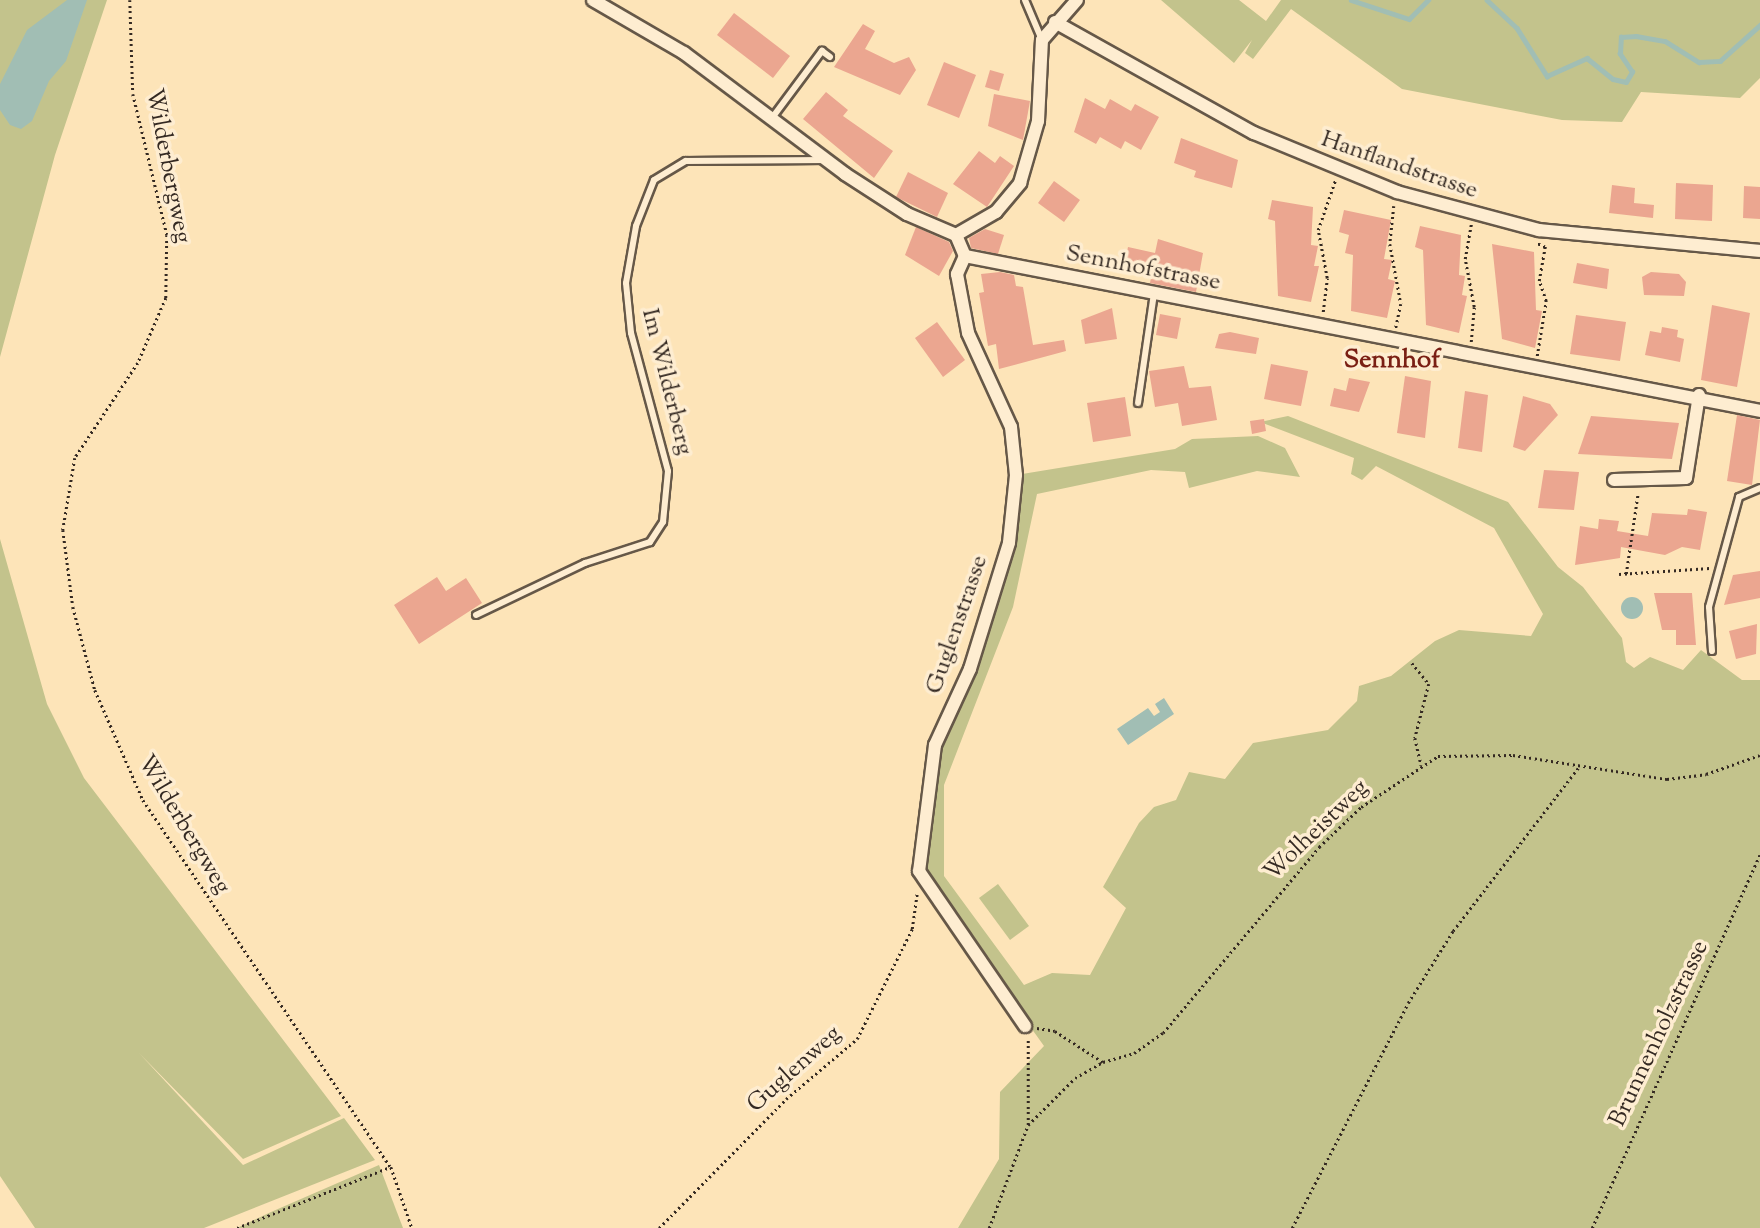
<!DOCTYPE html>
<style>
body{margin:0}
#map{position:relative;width:1760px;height:1228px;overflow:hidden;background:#fde4b8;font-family:"Sorts Mill Goudy",serif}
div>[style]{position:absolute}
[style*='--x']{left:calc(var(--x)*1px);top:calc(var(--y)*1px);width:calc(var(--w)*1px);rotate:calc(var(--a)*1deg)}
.green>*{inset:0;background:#c3c38c}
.water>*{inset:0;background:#a1beb4}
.round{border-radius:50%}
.stream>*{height:4.5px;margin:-2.25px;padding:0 2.25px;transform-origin:2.25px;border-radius:2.25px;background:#a1beb4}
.building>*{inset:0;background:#eba690}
.path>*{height:2.5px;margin-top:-1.25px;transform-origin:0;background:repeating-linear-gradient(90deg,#342922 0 2px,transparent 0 5.5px)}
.roads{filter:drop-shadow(2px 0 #665848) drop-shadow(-2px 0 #665848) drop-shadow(0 2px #665848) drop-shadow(0 -2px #665848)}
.service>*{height:6px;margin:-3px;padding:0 3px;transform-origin:3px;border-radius:3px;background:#feedd1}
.minor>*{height:12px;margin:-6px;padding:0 6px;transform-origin:6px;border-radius:6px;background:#feedd1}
span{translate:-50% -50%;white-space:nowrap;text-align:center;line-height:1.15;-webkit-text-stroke:7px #feedd1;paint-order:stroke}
.street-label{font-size:24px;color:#342922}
.neighbourhood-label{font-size:26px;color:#7a1f14;font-weight:700}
</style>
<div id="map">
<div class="green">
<div style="clip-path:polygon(0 0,107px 0,55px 155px,0 357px)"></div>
<div style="clip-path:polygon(1161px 0,1239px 0,1266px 21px,1281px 0,1760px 0,1760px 78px,1740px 98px,1641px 92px,1622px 122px,1562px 120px,1402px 89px,1291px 9px,1253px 59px,1245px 53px,1252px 40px,1234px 63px)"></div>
<div style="clip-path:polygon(1288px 416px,1508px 502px,1558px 567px,1583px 587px,1622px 638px,1626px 662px,1634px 668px,1650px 657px,1683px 670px,1701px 650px,1742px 680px,1760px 680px,1760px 1228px,958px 1228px,999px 1159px,1000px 1092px,1044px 1046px,919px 871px,935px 745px,970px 668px,1009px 543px,1016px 475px,1175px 449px,1192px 439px,1258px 436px,1285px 448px,1300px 477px,1257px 471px,1189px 488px,1185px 472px,1151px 470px,1037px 494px,1013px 607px,944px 785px,944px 876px,1024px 985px,1052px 973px,1090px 975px,1126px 908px,1103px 887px,1139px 823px,1154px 807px,1176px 800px,1189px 772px,1225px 779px,1253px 743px,1328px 730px,1357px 701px,1359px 686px,1391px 676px,1435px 641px,1459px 630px,1531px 636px,1543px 614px,1494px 528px,1376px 466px,1362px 480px,1351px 474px,1354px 458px,1260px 422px)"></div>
<div style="clip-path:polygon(0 539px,47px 704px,84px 778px,341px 1116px,243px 1159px,139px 1053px,243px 1165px,344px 1118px,375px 1160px,204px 1228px,35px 1228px,0 1176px)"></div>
<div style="clip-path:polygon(998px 884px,1029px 926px,1010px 940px,979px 898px)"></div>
<div style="clip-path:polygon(379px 1165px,403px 1228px,237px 1228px,271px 1212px)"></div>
</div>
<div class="water">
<div style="clip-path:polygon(67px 0,87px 0,66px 61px,49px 81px,32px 121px,21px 129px,10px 125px,0 110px,0 84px,27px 30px)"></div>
<div class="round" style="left:1621px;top:597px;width:22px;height:22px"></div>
<div style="clip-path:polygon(1164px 698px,1174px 714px,1128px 745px,1117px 729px,1148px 708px,1154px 716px,1160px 712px,1155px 704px)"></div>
</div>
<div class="stream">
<div style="--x:1351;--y:0;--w:61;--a:18.1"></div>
<div style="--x:1409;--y:19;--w:27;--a:-45"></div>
<div style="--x:1487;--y:0;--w:41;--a:43"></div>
<div style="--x:1517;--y:28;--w:57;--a:58"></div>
<div style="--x:1547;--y:76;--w:44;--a:-24.2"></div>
<div style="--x:1587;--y:58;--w:33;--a:39"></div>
<div style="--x:1613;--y:79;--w:13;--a:13"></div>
<div style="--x:1626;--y:82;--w:12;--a:-59"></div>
<div style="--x:1632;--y:72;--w:22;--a:-124"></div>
<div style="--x:1620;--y:54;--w:17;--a:-87"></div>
<div style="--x:1621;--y:37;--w:15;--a:-4"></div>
<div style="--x:1636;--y:36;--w:29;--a:10"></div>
<div style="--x:1665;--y:41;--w:40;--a:32"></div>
<div style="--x:1699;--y:62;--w:21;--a:-3"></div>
<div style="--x:1720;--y:61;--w:54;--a:-42"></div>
</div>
<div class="building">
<div style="clip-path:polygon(734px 13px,790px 56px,773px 78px,717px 35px)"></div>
<div style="clip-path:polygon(863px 24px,875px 31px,865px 49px,894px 63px,909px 57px,916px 70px,900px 95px,834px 67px)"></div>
<div style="clip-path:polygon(944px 62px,976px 75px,959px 118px,927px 105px)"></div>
<div style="clip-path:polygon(990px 70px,1004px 74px,999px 91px,985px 87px)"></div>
<div style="clip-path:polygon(826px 92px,848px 110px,843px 116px,893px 151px,874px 178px,803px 119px)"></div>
<div style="clip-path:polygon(994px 94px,1030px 101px,1023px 140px,988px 126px)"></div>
<div style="clip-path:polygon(1085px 98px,1105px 109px,1110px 99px,1131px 111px,1135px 104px,1159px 117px,1141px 150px,1125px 141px,1121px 149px,1100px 137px,1096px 144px,1074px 132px)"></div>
<div style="clip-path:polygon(1181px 138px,1238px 160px,1232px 188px,1194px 177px,1196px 171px,1174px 163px)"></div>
<div style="clip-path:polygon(979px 151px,995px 163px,1000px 156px,1014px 166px,987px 207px,953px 184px)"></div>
<div style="clip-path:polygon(908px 172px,948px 193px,937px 217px,896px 197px)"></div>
<div style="clip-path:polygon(1054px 181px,1080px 200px,1064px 222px,1038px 203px)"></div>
<div style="clip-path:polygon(1676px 183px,1713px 185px,1712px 221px,1675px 219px)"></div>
<div style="clip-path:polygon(1612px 185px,1635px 188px,1634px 203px,1654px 205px,1653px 218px,1609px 213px)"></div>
<div style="clip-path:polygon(1744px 186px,1760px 187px,1760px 219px,1743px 218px)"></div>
<div style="clip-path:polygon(1272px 200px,1313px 207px,1311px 245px,1318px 246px,1314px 266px,1319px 266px,1311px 302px,1278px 296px,1275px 221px,1268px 219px)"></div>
<div style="clip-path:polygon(1344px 210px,1391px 220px,1384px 259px,1392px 260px,1388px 279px,1395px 281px,1387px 318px,1351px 311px,1353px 255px,1345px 253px,1349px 235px,1339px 232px)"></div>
<div style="clip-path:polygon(1420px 226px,1461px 235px,1459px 275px,1465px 276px,1462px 295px,1467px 296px,1459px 333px,1426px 325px,1423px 250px,1415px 247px)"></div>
<div style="clip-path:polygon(916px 227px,949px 242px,953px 251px,939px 276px,905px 255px)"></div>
<div style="clip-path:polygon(985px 229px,1004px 235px,998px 254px,971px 248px,969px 238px)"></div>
<div style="clip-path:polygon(1158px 239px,1203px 253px,1196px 292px,1150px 283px,1153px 267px,1125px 261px,1128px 247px,1155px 253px)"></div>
<div style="clip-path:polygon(1492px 244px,1534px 252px,1536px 310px,1542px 311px,1535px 348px,1502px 339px)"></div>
<div style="clip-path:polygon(1577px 263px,1609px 269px,1607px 289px,1573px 283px)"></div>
<div style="clip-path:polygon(1000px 272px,1014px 275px,1016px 286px,1023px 287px,1033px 345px,1064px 340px,1066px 351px,999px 369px,996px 344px,988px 346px,979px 293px,984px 292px,981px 274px)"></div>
<div style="clip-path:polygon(1651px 272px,1679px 274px,1686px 282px,1684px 296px,1644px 295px,1642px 277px)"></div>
<div style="clip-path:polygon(1712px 305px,1750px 313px,1737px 387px,1701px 380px)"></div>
<div style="clip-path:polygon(1112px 308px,1117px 339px,1085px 344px,1081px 320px)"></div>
<div style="clip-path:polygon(1160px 314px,1181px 318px,1177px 339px,1156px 335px)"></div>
<div style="clip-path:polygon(1576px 315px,1626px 322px,1620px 361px,1570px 354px)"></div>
<div style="clip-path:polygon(937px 322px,965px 360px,943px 377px,915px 338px)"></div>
<div style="clip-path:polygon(1662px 327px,1678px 330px,1677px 337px,1684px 339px,1680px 362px,1645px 355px,1650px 331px,1661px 333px)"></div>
<div style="clip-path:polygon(1230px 332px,1259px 338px,1256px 354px,1215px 348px,1219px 334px)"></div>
<div style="clip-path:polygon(1271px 364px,1308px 371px,1301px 406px,1264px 399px)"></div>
<div style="clip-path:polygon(1184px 366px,1189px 388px,1211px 386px,1217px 420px,1182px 426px,1178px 403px,1155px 407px,1149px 371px)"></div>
<div style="clip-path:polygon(1405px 376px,1431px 381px,1425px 438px,1397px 433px)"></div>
<div style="clip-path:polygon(1349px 378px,1370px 382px,1359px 412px,1330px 406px,1334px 388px,1346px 391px)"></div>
<div style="clip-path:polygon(1465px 391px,1488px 395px,1482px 452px,1458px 448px)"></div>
<div style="clip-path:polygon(1523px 396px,1550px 404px,1558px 415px,1525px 451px,1513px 447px)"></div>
<div style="clip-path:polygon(1125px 397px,1131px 436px,1093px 442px,1087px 403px)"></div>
<div style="clip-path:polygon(1737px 415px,1760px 420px,1752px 485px,1727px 481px)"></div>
<div style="clip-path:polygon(1591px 416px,1679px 423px,1672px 459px,1578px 454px)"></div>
<div style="clip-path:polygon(1264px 419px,1266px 431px,1252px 434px,1250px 421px)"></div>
<div style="clip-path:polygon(1544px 470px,1579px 472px,1574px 510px,1538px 508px)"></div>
<div style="clip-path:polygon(1688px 509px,1707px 512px,1700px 550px,1682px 547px,1665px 555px,1621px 547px,1620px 558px,1575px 565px,1580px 526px,1598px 529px,1599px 519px,1619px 521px,1617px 531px,1648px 536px,1652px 513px,1687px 515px)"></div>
<div style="clip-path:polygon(1760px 571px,1760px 598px,1724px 605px,1733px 575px)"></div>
<div style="clip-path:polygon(437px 577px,446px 591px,466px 578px,482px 603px,419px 644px,394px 605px)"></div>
<div style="clip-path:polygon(1654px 593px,1692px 593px,1696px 645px,1676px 645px,1676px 630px,1662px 630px)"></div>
<div style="clip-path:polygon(1757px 624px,1756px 654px,1736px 659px,1729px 631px)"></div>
</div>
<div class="path">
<div style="--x:130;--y:0;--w:94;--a:88.2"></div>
<div style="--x:133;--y:94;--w:145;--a:76.4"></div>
<div style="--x:167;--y:235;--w:63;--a:90.9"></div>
<div style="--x:166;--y:298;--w:71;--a:113.3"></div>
<div style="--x:138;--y:363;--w:114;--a:123.6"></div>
<div style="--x:75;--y:458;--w:73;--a:99.5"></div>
<div style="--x:63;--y:530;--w:78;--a:82.6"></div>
<div style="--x:73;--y:607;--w:86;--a:75.2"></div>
<div style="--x:95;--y:690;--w:120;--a:66.4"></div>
<div style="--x:143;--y:800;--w:443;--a:56"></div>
<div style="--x:391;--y:1167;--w:65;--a:71"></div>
<div style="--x:1394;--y:206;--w:38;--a:96"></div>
<div style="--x:1390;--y:244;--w:61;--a:79.6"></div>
<div style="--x:1401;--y:304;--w:25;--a:102"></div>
<div style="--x:1323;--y:312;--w:34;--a:-83"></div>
<div style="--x:1327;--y:278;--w:49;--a:-100.6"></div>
<div style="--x:1318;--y:230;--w:52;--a:-70.9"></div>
<div style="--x:1471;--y:342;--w:35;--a:-85"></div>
<div style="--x:1474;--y:307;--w:49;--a:-100.6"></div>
<div style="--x:1465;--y:259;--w:35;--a:-80"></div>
<div style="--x:1537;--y:356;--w:56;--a:-80.7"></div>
<div style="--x:1546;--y:301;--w:21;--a:-109"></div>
<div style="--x:1539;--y:281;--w:35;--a:-80"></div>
<div style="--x:1545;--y:247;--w:8;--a:-157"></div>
<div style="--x:1619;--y:574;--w:91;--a:-3.8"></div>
<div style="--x:1626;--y:574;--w:82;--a:-81.6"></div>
<div style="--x:1412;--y:663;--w:27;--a:51"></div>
<div style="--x:1429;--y:684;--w:56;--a:104.5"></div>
<div style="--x:1415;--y:738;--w:28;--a:77"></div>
<div style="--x:1037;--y:1028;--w:18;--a:9"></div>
<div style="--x:1055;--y:1031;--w:57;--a:32.9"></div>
<div style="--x:1103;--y:1062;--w:32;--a:-16"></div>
<div style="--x:1134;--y:1053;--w:35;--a:-35"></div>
<div style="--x:1163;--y:1033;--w:243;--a:-50"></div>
<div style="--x:1319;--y:847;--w:58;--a:-43.6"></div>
<div style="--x:1361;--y:807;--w:92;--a:-33.5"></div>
<div style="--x:1438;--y:756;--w:75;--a:-0.8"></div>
<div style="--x:1513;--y:755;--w:156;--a:8.9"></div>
<div style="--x:1667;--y:779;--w:39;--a:-7"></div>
<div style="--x:1706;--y:774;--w:57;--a:-19.4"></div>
<div style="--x:1028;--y:1125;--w:66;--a:-45"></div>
<div style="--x:1075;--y:1078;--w:32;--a:-30"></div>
<div style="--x:237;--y:1228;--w:165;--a:-21.7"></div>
<div style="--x:659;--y:1228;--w:181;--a:-45.4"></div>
<div style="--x:786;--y:1099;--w:93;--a:-40.2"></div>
<div style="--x:857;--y:1039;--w:123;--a:-63.4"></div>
<div style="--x:912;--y:929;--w:37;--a:-82"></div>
<div style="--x:989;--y:1228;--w:110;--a:-69.3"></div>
<div style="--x:1028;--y:1125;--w:88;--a:-90"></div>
<div style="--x:1292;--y:1228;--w:253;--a:-62.7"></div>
<div style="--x:1408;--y:1003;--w:85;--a:-58"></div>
<div style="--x:1453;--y:931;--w:207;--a:-52.5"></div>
<div style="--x:1592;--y:1228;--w:409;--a:-65.8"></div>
</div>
<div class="roads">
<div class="service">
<div style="--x:1025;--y:0;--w:43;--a:67"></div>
<div style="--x:772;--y:118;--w:84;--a:-53.3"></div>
<div style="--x:822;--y:51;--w:10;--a:37"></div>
<div style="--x:1138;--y:403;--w:111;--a:-81.7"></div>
<div style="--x:476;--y:615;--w:121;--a:-25.5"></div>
<div style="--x:585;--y:563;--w:68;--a:-17.9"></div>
<div style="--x:650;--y:542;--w:24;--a:-57"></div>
<div style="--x:663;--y:522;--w:51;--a:-84.4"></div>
<div style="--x:668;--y:471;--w:143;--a:-105"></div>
<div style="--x:631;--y:333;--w:50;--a:-95.7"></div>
<div style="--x:626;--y:283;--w:58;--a:-80"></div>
<div style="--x:636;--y:226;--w:49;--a:-68.6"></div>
<div style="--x:654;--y:180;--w:37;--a:-31"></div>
<div style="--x:686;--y:161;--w:138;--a:-0.4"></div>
<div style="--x:1712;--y:651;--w:44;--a:-93.9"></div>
<div style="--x:1709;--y:607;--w:114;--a:-74.7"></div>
<div style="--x:1739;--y:497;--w:23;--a:-23"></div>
</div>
<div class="minor">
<div style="--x:593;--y:0;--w:105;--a:30.2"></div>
<div style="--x:684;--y:53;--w:201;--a:36.9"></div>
<div style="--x:845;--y:174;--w:74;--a:32.8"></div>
<div style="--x:907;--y:214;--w:53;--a:23.2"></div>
<div style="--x:956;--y:235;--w:23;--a:67"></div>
<div style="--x:965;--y:256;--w:810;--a:11.03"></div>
<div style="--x:1055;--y:22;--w:228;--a:29.2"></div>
<div style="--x:1254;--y:133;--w:155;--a:22.4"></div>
<div style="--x:1397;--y:192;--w:147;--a:15"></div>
<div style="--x:1539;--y:230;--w:222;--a:5.4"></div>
<div style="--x:956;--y:235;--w:46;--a:-29.9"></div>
<div style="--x:996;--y:212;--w:38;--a:-50"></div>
<div style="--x:1020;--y:183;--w:65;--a:-73.8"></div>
<div style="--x:1038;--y:121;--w:81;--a:-87.2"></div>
<div style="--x:1042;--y:40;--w:53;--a:-48.8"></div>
<div style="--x:965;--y:256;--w:20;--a:114"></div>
<div style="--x:957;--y:274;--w:60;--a:79.4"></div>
<div style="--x:968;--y:333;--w:103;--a:65.4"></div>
<div style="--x:1011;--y:427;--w:48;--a:84.1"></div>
<div style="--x:1016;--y:475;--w:68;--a:95.9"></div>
<div style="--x:1009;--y:543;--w:132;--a:107.2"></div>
<div style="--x:970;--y:669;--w:84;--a:114.7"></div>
<div style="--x:935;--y:745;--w:127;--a:97.2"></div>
<div style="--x:919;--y:871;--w:188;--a:55.6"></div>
<div style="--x:1614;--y:480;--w:72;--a:-1.6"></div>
<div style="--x:1686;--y:478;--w:84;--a:-81.1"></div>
</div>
</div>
<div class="street-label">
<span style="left:167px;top:166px;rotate:79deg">Wilderbergweg</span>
<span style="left:1399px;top:166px;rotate:19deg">Hanflandstrasse</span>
<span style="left:1143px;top:269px;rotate:11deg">Sennhofstrasse</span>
<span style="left:666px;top:382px;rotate:76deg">Im Wilderberg</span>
<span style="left:958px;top:625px;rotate:-71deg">Guglenstrasse</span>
<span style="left:183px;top:825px;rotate:59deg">Wilderbergweg</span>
<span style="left:1317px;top:831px;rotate:-44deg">Wolheistweg</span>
<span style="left:1660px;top:1034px;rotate:-65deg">Brunnenholzstrasse</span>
<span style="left:795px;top:1070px;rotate:-42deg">Guglenweg</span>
</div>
<div class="neighbourhood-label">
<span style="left:1392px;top:361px">Sennhof</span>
</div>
</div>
